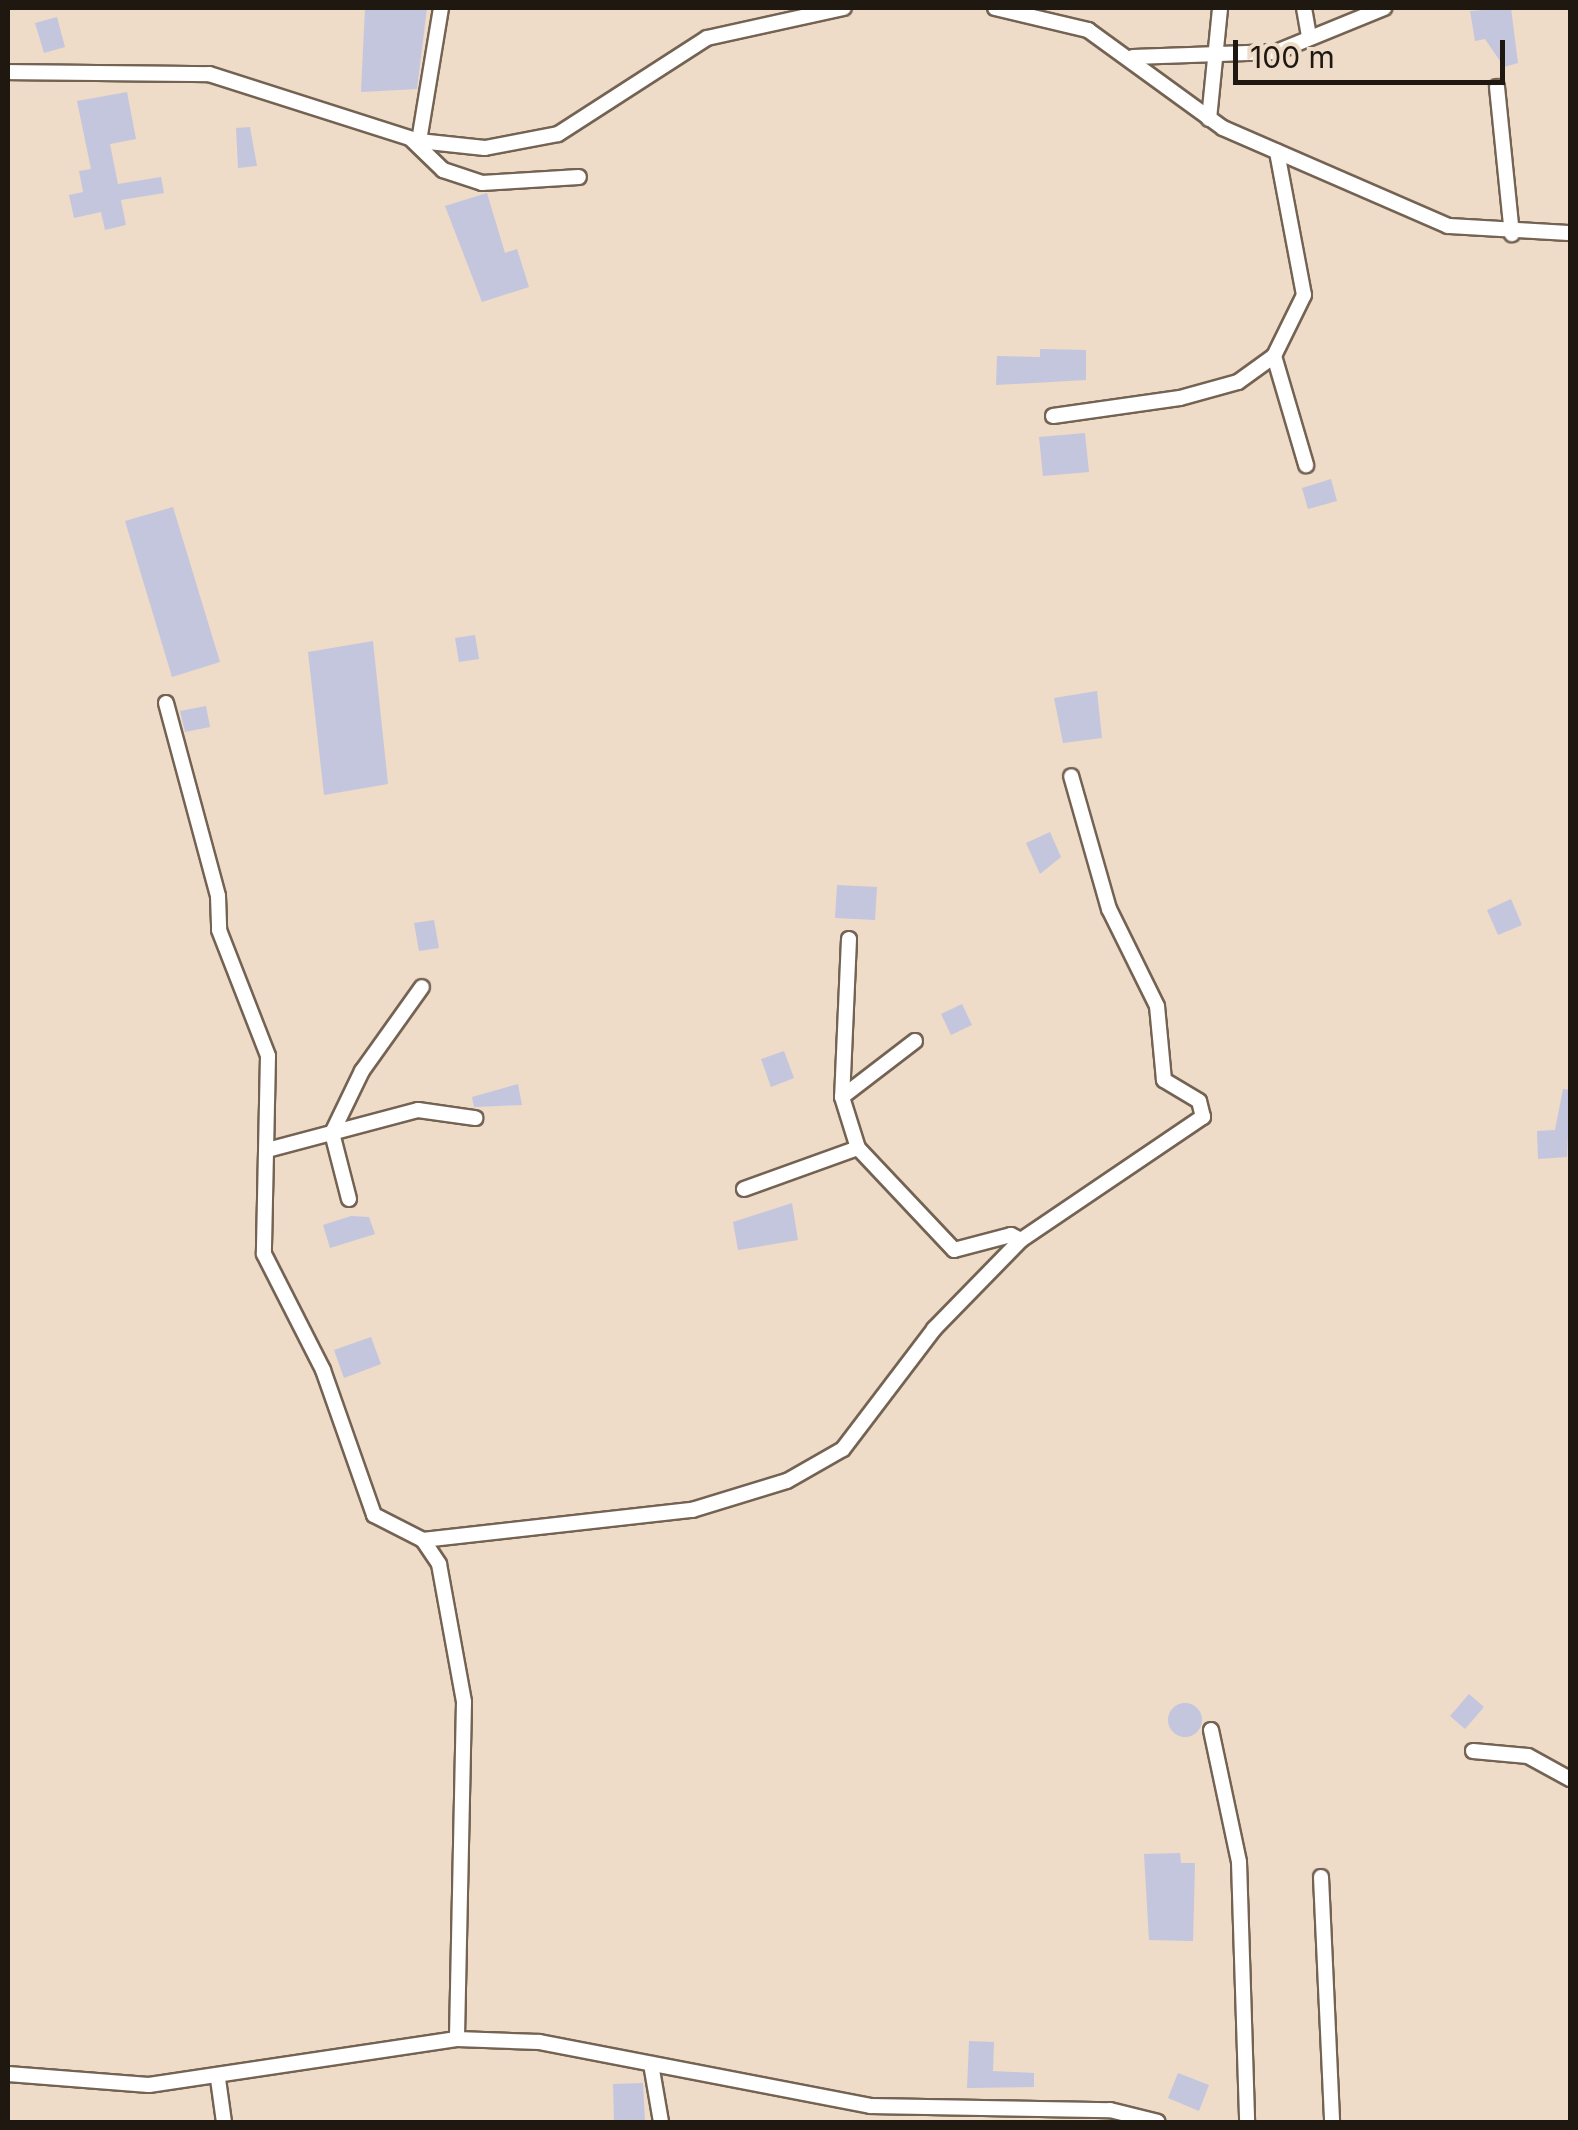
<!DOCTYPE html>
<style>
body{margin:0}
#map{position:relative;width:1578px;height:2130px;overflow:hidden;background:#eedbc8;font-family:Inter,sans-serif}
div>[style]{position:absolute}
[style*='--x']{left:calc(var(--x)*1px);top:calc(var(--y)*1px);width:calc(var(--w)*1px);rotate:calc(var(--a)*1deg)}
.building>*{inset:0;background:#c4c6de}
.round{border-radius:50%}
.roads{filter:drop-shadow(2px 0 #746353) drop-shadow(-2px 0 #746353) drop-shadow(0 2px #746353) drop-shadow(0 -2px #746353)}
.minor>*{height:14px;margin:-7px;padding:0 7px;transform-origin:7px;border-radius:7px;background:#fff}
span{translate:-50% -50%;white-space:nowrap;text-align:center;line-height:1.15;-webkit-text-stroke:9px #eedbc8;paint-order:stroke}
.frame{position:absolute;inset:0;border:10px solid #1e1811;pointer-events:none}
.scale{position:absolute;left:1233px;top:40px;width:272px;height:45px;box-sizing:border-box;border:5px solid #1e1811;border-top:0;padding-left:12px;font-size:30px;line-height:35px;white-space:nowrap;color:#1e1811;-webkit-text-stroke:8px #eedbc8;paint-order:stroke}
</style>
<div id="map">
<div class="building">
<div style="clip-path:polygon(365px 8px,427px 8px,417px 89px,361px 92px)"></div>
<div style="clip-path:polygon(1511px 8px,1518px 63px,1504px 67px,1485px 39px,1475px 41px,1470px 11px)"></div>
<div style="clip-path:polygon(57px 17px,65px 47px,44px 53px,35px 23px)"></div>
<div style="clip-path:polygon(127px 92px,136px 139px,110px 144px,118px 184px,161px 177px,164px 193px,121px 200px,126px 225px,105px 230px,101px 212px,74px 218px,69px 195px,83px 192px,79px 171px,91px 169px,77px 101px)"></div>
<div style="clip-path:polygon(250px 127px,257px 166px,238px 168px,236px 128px)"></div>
<div style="clip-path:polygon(487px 193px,505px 253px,517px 249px,529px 287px,482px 302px,445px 206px)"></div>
<div style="clip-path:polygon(1040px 349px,1086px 350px,1086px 380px,996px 385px,997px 356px,1040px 357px)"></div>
<div style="clip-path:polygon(1085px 433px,1089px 472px,1043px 476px,1039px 437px)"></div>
<div style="clip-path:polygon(1331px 479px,1337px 501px,1308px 509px,1302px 488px)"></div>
<div style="clip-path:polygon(173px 507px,220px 662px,172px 677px,125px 521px)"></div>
<div style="clip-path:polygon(475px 635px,479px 659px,459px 662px,455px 638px)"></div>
<div style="clip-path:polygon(373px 641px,388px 784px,324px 795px,308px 652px)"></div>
<div style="clip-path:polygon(1097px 691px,1102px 738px,1063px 743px,1054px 698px)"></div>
<div style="clip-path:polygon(206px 706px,210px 727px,185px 732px,180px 711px)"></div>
<div style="clip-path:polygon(1050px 832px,1061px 857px,1040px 874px,1026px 843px)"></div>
<div style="clip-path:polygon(837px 885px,877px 887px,875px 920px,835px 918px)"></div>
<div style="clip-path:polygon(1511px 899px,1522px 925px,1498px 935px,1487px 910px)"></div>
<div style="clip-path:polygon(434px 920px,439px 948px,419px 951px,414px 923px)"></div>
<div style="clip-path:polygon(962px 1004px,972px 1025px,951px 1035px,941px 1014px)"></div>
<div style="clip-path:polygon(784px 1051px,794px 1078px,771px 1087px,761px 1059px)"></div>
<div style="clip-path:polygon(518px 1084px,522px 1105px,474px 1107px,472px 1097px)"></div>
<div style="clip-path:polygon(1563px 1089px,1570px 1090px,1567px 1157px,1538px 1159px,1537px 1131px,1555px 1130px)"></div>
<div style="clip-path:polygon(792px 1203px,798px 1240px,738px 1250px,733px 1222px)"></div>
<div style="clip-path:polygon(351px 1216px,369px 1217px,375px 1234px,330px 1248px,323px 1225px)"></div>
<div style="clip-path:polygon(371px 1337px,381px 1364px,344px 1378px,334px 1350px)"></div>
<div style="clip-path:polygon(1469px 1694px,1484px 1707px,1465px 1729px,1450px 1716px)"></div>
<div class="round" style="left:1168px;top:1703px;width:34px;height:34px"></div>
<div style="clip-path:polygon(1180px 1853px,1181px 1863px,1195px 1863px,1193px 1941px,1149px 1940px,1144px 1854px)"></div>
<div style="clip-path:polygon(969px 2041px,994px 2042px,993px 2071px,1034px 2073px,1034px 2087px,967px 2088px)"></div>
<div style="clip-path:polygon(1178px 2073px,1209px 2085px,1199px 2111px,1168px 2098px)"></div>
<div style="clip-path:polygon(643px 2083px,645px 2122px,614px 2122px,613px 2084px)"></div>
</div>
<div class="roads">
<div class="minor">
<div style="--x:995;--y:8;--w:96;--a:13.3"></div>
<div style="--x:1088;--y:30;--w:167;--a:36"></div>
<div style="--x:1223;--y:128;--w:245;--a:23.5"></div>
<div style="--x:1448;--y:226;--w:122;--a:3.3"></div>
<div style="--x:1304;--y:8;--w:28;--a:80"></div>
<div style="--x:1133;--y:57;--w:143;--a:-2"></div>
<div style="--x:1276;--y:52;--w:117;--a:-22.2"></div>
<div style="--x:8;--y:72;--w:201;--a:0.6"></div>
<div style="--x:209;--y:74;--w:220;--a:17.7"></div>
<div style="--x:419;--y:141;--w:66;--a:6.1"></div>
<div style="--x:485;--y:148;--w:74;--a:-10.9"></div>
<div style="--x:558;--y:134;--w:177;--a:-32.8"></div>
<div style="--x:707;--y:38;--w:140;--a:-12.4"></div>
<div style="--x:1497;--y:87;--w:148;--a:84.2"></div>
<div style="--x:1209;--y:119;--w:112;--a:-84.3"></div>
<div style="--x:411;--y:139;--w:45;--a:44.1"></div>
<div style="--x:443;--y:170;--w:41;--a:18.4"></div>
<div style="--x:482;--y:183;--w:97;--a:-3.5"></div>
<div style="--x:419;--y:141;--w:135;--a:-80.6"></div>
<div style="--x:1274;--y:356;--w:114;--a:73.6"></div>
<div style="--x:1053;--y:416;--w:128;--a:-8.1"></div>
<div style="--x:1180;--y:398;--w:60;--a:-15.4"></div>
<div style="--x:1238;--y:382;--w:44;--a:-35.8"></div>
<div style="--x:1274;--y:356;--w:68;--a:-63.8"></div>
<div style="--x:1304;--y:295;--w:146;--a:-100.7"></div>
<div style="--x:166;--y:703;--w:200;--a:74.9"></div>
<div style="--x:218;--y:896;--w:34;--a:88"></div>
<div style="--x:219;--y:930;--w:135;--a:68.7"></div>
<div style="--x:268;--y:1056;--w:198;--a:91.2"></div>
<div style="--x:264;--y:1254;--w:130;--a:63"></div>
<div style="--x:323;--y:1370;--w:154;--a:70.6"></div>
<div style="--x:374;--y:1515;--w:55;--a:27"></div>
<div style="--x:423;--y:1540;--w:29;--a:56"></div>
<div style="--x:439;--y:1564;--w:140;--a:79.7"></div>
<div style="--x:464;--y:1702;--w:337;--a:91.2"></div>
<div style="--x:849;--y:939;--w:158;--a:92.5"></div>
<div style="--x:842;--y:1097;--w:53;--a:72.6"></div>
<div style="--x:858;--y:1148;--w:140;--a:46.7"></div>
<div style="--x:954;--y:1250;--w:59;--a:-14.7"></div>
<div style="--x:1011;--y:1235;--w:11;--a:27"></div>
<div style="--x:842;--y:1097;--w:92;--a:-37.5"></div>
<div style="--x:271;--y:1149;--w:152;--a:-14.9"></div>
<div style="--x:418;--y:1110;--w:58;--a:8"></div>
<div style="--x:744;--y:1189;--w:121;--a:-19.8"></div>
<div style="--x:349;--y:1199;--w:68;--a:-104.4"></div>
<div style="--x:332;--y:1133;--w:69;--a:-64.2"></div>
<div style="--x:362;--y:1071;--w:103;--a:-54.5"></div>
<div style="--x:423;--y:1540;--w:271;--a:-6.4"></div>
<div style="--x:692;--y:1510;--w:99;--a:-17"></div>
<div style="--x:787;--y:1481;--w:64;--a:-29.7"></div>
<div style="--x:843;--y:1449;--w:151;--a:-52.8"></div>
<div style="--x:934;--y:1329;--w:124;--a:-45.7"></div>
<div style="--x:1021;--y:1240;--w:220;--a:-34.1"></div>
<div style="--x:1203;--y:1117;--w:16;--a:-104"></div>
<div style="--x:1199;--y:1101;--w:41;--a:-149"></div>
<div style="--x:1164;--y:1080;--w:74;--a:-95.4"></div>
<div style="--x:1157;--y:1006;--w:108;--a:-116.3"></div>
<div style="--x:1109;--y:909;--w:138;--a:-105.9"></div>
<div style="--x:1211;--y:1730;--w:135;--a:78"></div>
<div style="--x:1239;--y:1862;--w:260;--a:88.2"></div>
<div style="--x:1473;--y:1751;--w:55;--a:5.2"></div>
<div style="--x:1528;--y:1756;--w:48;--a:28.7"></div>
<div style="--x:1321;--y:1877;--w:245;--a:87.4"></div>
<div style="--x:651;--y:2064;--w:59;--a:80.2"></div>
<div style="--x:8;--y:2074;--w:141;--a:4.5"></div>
<div style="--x:149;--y:2085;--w:311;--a:-8.5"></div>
<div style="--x:457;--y:2039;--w:82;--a:2.1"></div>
<div style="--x:539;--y:2042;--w:337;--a:10.9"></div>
<div style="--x:870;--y:2106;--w:240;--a:1"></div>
<div style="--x:1110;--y:2110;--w:49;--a:14"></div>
<div style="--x:218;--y:2079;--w:43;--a:82.1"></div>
</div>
</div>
<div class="frame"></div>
<div class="scale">100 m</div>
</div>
